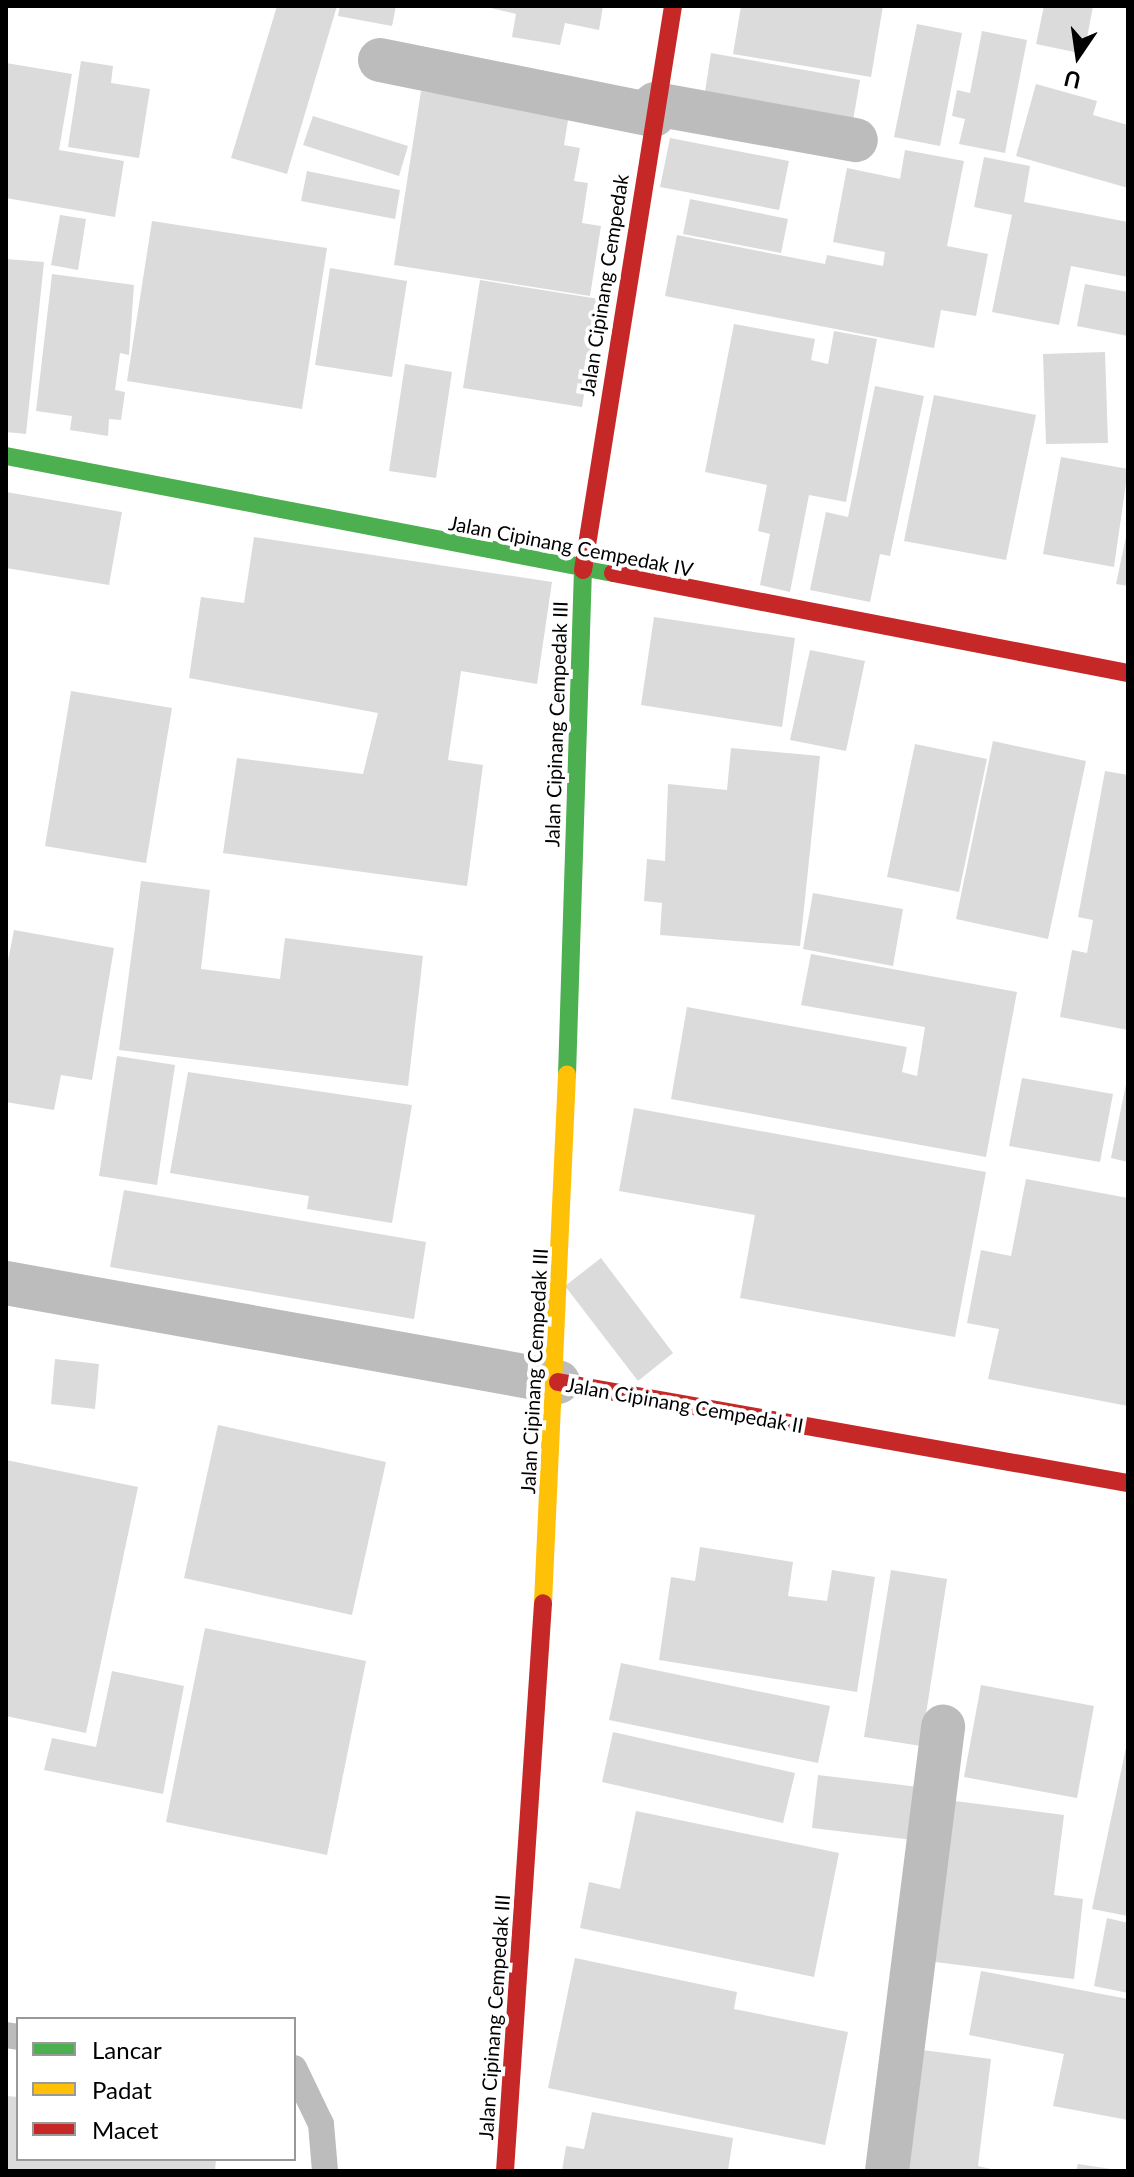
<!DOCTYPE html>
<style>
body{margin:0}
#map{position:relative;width:1134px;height:2177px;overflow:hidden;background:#fff;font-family:Lato,sans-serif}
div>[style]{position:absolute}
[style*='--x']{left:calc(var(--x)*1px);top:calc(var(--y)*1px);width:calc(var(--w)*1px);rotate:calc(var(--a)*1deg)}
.building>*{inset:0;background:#dbdbdb}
.lane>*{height:26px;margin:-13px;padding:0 13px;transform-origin:13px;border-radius:13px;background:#bcbcbc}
.street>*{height:44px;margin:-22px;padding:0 22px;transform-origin:22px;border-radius:22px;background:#bcbcbc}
.fast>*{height:18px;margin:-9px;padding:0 9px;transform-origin:9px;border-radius:9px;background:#4caf50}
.slow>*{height:18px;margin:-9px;padding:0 9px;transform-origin:9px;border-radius:9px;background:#ffc107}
.jam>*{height:18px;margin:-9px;padding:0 9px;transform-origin:9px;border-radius:9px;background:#c62828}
span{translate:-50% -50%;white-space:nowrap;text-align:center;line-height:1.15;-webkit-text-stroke:8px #fff;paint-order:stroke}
.street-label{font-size:20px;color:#000}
.frame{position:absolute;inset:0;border:8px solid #000;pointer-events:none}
.legend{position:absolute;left:16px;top:2017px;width:280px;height:144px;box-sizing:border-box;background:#fff;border:2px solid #999;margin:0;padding:10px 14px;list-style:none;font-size:24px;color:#000}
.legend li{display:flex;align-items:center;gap:16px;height:40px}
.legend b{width:40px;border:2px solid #999}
.north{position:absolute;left:1038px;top:16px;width:80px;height:80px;-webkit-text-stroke:6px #fff;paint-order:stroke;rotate:193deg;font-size:22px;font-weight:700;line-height:32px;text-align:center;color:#000}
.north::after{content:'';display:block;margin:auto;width:28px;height:36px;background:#000;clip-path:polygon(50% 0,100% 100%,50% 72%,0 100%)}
</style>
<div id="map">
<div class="building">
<div style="clip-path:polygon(277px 6px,337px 6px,287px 174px,231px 158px)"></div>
<div style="clip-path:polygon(340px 6px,396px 6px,392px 26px,338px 16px)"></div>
<div style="clip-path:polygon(482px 6px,603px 6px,599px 30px,565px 23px,560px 45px,512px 37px,516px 14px)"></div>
<div style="clip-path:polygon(741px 6px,883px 6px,871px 77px,733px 54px)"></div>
<div style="clip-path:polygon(1044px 6px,1093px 6px,1084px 54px,1036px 44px)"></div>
<div style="clip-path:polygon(917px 24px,962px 33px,940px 146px,894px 137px)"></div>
<div style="clip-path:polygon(982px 31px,1027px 40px,1005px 153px,959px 144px,965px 119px,952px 116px,957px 90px,970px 93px)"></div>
<div style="clip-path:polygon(711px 53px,860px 80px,851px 132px,703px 105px)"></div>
<div style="clip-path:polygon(81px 61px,113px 66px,111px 83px,150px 89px,139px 158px,68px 147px)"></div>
<div style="clip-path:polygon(6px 63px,72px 74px,59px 150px,124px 161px,115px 217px,6px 198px)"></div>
<div style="clip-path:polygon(1036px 84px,1097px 101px,1093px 115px,1128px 125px,1128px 188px,1016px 156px)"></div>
<div style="clip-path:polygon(421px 91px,569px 114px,564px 145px,580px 148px,574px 181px,588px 183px,582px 223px,601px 226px,590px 296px,394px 265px)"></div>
<div style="clip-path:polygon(313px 116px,408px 146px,399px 176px,303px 145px)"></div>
<div style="clip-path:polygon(670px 138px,789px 161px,779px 210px,660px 187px)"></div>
<div style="clip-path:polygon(905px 150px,964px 161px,947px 246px,988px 254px,976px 316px,941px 310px,934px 348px,665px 296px,677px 235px,825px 264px,827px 255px,883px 266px,885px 252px,833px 242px,847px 168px,900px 179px)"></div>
<div style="clip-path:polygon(984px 157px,1030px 166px,1024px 202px,1128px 222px,1128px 277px,1071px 266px,1059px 325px,992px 312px,1012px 215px,974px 207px)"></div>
<div style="clip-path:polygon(307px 171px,400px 190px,395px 219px,301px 201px)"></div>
<div style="clip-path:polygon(690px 199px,788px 219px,781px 253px,683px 234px)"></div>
<div style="clip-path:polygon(60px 215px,86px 219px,78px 270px,51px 265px)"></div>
<div style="clip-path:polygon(152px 221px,327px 248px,302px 409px,127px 381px)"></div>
<div style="clip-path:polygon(6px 259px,44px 262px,26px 434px,6px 432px)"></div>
<div style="clip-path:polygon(330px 268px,407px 281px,392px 377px,315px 365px)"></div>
<div style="clip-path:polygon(52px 274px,134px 285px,129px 355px,120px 353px,115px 390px,125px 392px,121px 420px,109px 419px,108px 436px,70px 430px,72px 416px,36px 411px)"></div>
<div style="clip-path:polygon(480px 280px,599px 299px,582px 407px,463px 388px)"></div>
<div style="clip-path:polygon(1085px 284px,1128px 292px,1128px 336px,1077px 326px)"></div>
<div style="clip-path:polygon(734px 324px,815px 339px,811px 360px,828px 364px,834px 331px,877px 339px,846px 502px,809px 495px,790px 592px,760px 585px,770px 534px,758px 531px,767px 485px,705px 472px)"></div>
<div style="clip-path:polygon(1105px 352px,1108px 443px,1046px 444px,1043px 354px)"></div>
<div style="clip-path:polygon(405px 364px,452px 372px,436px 478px,389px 471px)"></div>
<div style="clip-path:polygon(875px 386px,924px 396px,890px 556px,880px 554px,870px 602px,810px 590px,826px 512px,848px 517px)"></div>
<div style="clip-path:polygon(934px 395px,1036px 415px,1006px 560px,904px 541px)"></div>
<div style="clip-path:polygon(1061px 457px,1128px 469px,1114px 567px,1043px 554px)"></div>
<div style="clip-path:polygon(6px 492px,122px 512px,109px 585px,6px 568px)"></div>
<div style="clip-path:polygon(1127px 532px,1128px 532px,1128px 586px,1116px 584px)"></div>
<div style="clip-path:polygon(254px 537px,552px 582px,537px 684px,461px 671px,448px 760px,483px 765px,467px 886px,223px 853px,237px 758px,363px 774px,378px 713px,189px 678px,201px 597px,244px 603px)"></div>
<div style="clip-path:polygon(654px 617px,795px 638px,782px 727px,641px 705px)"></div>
<div style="clip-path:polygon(810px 650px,865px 661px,846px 751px,790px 740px)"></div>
<div style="clip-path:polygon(71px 691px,172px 708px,146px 863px,45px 846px)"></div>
<div style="clip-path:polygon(993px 741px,1086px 761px,1048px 939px,956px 919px)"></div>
<div style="clip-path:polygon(915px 744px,987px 759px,959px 892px,887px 877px)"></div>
<div style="clip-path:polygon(731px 748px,820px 756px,800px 946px,660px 935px,662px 903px,644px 901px,647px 859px,665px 861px,668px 784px,727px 790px)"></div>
<div style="clip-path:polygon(1105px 771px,1128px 775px,1128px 1030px,1060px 1017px,1072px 950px,1087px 953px,1093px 920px,1078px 917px)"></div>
<div style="clip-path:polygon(141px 881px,210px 890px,201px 969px,280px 979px,285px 938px,423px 956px,408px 1086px,119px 1050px)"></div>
<div style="clip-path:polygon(813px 893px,903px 909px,893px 966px,803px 949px)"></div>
<div style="clip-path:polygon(14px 930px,114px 948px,92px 1080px,61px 1075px,54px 1110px,6px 1102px,6px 971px)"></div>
<div style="clip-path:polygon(811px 954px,1017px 992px,986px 1157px,671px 1099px,687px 1007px,907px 1047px,902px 1072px,917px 1076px,925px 1027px,801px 1005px)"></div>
<div style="clip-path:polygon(117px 1056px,175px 1065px,157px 1185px,99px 1176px)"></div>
<div style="clip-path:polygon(188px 1072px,412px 1105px,392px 1223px,307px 1209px,309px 1196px,170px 1173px)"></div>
<div style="clip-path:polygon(1128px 1074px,1128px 1162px,1111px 1158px)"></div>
<div style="clip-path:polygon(1022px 1078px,1113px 1094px,1100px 1162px,1009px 1146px)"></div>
<div style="clip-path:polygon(634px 1108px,986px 1172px,955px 1337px,740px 1298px,755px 1215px,619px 1191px)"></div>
<div style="clip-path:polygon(1026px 1179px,1128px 1198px,1128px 1406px,988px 1379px,999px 1329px,967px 1323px,981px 1250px,1011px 1256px)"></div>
<div style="clip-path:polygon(124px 1190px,426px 1242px,414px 1319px,110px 1267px)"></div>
<div style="clip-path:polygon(601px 1258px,673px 1353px,638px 1381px,565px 1286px)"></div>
<div style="clip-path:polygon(55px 1359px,99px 1364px,95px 1409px,51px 1404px)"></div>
<div style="clip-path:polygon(218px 1425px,386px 1462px,352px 1615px,184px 1578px)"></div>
<div style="clip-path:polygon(6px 1460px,138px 1487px,86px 1733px,6px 1716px)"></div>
<div style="clip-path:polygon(700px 1547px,793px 1562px,788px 1596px,827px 1601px,832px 1570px,875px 1577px,857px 1692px,659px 1660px,671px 1577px,695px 1581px)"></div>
<div style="clip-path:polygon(891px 1570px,947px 1579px,921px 1746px,864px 1737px)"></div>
<div style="clip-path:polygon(205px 1628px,366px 1661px,327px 1855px,166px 1822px)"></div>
<div style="clip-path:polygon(621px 1663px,830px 1706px,818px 1763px,609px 1720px)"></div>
<div style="clip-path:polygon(112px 1671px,184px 1686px,163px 1794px,44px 1770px,52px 1738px,96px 1747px)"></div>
<div style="clip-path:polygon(981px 1685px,1094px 1706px,1077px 1798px,964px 1777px)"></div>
<div style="clip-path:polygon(613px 1732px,795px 1773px,783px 1823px,602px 1782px)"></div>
<div style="clip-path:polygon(1128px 1738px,1128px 1916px,1092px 1909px)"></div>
<div style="clip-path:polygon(818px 1775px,919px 1787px,913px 1840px,812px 1828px)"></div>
<div style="clip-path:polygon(955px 1801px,1064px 1815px,1054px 1895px,1083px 1899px,1074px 1979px,935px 1962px)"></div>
<div style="clip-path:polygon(636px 1811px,839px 1853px,814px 1977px,580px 1928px,589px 1882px,620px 1889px)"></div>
<div style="clip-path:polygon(1107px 1918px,1128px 1923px,1128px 1993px,1094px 1986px)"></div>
<div style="clip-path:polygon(575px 1958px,737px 1992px,734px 2009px,848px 2032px,825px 2145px,548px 2088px)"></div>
<div style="clip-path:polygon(981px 1971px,1128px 1999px,1128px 2120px,1053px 2106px,1064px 2054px,969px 2035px)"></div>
<div style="clip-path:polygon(915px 2049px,991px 2059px,978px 2166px,1000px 2171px,900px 2171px)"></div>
<div style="clip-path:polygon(6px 2096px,18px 2097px,18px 2159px,216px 2159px,215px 2171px,6px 2171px)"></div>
<div style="clip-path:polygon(592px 2112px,733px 2138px,728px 2171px,562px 2171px,566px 2146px,584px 2149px)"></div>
<div style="clip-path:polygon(1078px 2164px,1111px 2169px,1110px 2171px,1076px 2171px)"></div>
</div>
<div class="lane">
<div style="--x:6;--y:2035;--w:12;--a:9"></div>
<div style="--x:294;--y:2068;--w:62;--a:64.3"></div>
<div style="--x:321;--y:2124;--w:47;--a:85.1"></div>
</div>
<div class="street">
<div style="--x:380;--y:60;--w:279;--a:11.4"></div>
<div style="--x:655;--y:104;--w:204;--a:10.2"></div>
<div style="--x:6;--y:1283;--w:561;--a:10.17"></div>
<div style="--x:887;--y:2171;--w:448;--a:-82.8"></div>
</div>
<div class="fast">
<div style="--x:6;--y:456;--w:618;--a:10.91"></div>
<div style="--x:567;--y:1075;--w:505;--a:-88.19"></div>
</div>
<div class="slow">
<div style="--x:543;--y:1603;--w:529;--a:-87.4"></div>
</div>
<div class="jam">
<div style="--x:583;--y:570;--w:571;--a:-80.93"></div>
<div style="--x:613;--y:573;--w:525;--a:10.99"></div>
<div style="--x:558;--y:1382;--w:579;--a:10.05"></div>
<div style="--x:505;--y:2171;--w:569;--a:-86.17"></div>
</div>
<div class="street-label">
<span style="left:604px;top:285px;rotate:-81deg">Jalan Cipinang Cempedak</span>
<span style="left:571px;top:546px;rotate:11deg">Jalan Cipinang Cempedak IV</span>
<span style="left:556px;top:724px;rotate:-88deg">Jalan Cipinang Cempedak III</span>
<span style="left:534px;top:1371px;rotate:-87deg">Jalan Cipinang Cempedak III</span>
<span style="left:685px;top:1405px;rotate:10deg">Jalan Cipinang Cempedak II</span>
<span style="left:494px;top:2017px;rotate:-86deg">Jalan Cipinang Cempedak III</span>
</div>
<div class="frame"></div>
<ul class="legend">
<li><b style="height:10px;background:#4caf50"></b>Lancar</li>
<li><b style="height:10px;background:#ffc107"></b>Padat</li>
<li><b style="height:10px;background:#c62828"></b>Macet</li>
</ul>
<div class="north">U</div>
</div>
